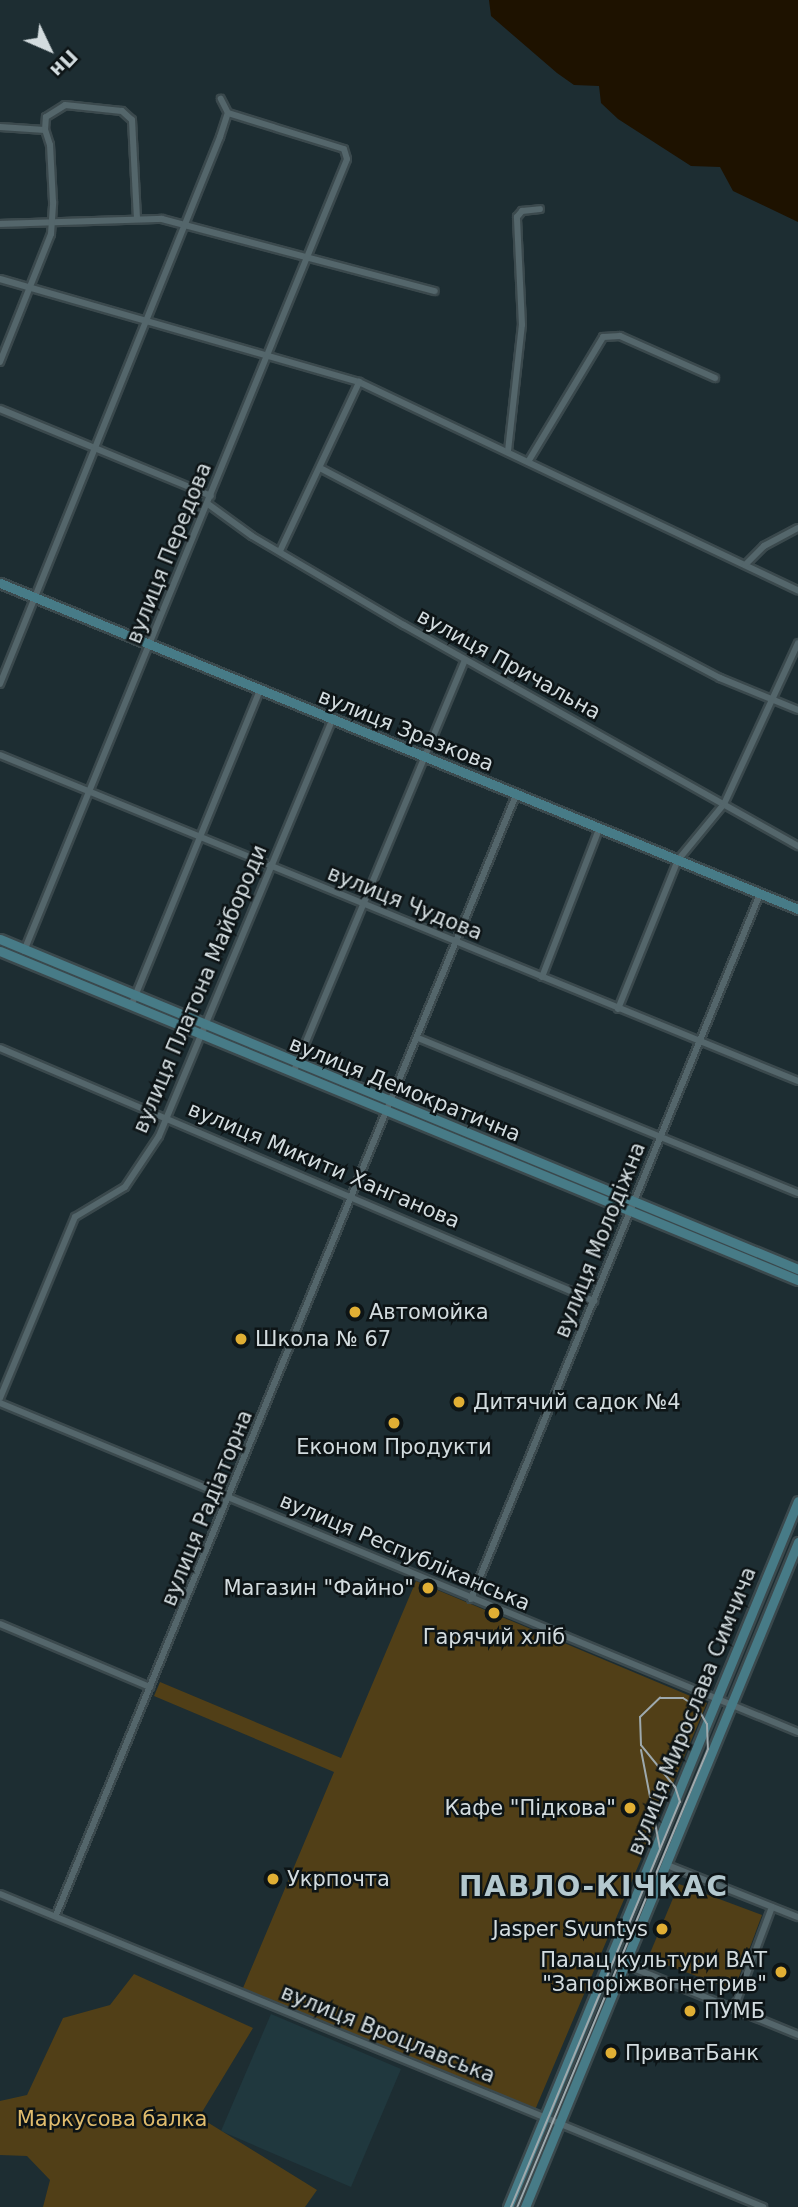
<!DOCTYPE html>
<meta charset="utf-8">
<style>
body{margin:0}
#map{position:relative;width:798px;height:2207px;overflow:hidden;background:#1d2d32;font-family:"DejaVu Sans",sans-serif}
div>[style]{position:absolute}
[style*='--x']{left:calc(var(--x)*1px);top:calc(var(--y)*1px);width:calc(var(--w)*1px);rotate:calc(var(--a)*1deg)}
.built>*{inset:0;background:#20383e}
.green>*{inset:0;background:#513f17}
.water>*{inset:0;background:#1e1200}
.roads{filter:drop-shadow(2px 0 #3b494d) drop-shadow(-2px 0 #3b494d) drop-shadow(0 2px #3b494d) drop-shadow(0 -2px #3b494d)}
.street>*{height:6px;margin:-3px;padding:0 3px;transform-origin:3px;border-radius:3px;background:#54666b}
.secondary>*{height:9px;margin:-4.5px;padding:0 4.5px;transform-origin:4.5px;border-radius:4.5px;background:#477b87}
.tram>*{height:2px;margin:-1px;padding:0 1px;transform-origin:1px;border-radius:1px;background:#9ea9ad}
.dots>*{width:19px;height:19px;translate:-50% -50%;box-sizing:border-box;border:4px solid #0d1416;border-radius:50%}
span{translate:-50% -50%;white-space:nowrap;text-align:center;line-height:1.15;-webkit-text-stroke:5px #0d1416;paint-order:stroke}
.street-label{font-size:21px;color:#d3dcdf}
.poi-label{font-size:21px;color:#d3dcdf}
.left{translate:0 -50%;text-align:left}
.right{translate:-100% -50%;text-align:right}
.park-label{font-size:21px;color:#e0bc6d}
.district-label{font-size:28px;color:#b4c8ce;font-weight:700;letter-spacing:2px}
.north{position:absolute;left:14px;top:14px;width:70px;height:70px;-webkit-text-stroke:5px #0d1416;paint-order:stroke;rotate:134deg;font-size:19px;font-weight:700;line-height:28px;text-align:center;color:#d3dcdf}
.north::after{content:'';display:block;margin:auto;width:24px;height:32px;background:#d3dcdf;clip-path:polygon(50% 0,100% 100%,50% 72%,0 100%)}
</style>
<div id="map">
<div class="built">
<div style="clip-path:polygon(271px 2014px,401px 2069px,351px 2187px,221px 2131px)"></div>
</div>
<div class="green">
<div style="clip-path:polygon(416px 1581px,707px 1703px,535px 2110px,415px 2064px,243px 1988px,334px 1772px,154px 1696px,160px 1682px,341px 1758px)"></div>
<div style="clip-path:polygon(679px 1884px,762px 1915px,734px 1990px,648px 1958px)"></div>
<div style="clip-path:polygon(134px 1974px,253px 2028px,199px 2117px,317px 2190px,305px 2207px,43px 2207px,50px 2180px,27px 2156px,0 2155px,0 2101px,27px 2095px,63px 2018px,110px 2005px)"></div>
</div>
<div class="water">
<div style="clip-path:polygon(489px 0,798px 0,798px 222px,733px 191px,720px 167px,691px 166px,618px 119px,601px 103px,599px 86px,574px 85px,557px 73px,491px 16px)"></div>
</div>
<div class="roads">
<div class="street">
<div style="--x:0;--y:127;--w:45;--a:3.8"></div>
<div style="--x:45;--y:130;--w:13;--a:-86"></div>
<div style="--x:46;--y:117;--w:22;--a:-32"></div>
<div style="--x:65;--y:105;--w:57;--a:6"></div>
<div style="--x:122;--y:111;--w:13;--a:42"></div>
<div style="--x:132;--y:120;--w:98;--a:87.1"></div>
<div style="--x:0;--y:224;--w:162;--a:-1.8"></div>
<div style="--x:162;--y:219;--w:282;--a:14.8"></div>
<div style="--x:0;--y:279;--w:373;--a:16"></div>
<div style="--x:359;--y:382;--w:486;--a:25.4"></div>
<div style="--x:0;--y:362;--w:138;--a:-68.3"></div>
<div style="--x:51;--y:234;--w:32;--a:-86"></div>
<div style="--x:53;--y:202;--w:57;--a:-93"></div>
<div style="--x:50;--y:145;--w:16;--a:-108"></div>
<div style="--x:0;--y:409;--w:228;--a:22.4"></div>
<div style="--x:508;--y:451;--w:127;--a:-83.7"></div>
<div style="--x:522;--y:325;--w:108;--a:-92.7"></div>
<div style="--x:517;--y:217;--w:8;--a:-50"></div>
<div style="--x:522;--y:211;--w:18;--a:-6"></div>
<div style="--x:528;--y:462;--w:146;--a:-59"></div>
<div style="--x:603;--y:337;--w:17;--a:-3"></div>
<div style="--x:620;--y:336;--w:104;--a:23.9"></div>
<div style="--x:320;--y:468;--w:452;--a:27.7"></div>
<div style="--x:720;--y:678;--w:84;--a:22.3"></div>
<div style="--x:208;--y:504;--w:54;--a:36"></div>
<div style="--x:252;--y:536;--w:176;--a:30.4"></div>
<div style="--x:404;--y:625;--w:452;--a:29.3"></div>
<div style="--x:280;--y:551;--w:187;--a:-64.9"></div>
<div style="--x:745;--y:565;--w:27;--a:-45"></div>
<div style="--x:764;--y:546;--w:38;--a:-28"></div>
<div style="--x:0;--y:684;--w:590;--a:-68.09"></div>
<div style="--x:220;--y:137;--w:25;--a:-72"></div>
<div style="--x:228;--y:113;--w:16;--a:-117"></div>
<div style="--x:0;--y:755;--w:862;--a:22.22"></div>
<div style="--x:24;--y:951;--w:855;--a:-67.81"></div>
<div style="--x:347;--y:159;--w:10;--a:-107"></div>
<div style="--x:344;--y:149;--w:121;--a:-162.8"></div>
<div style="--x:542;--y:977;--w:159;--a:-68.9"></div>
<div style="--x:131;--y:1006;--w:341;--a:-67.8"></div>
<div style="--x:618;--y:1009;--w:161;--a:-68.1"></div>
<div style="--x:678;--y:860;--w:72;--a:-50.6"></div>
<div style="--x:724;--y:804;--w:177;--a:-65.3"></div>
<div style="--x:418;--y:1038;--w:410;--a:22.2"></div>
<div style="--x:0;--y:1048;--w:646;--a:23.07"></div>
<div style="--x:293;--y:1073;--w:447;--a:-67.4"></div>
<div style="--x:0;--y:1398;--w:196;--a:-67.5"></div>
<div style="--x:75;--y:1217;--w:58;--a:-31"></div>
<div style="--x:125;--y:1187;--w:61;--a:-56.3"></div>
<div style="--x:159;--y:1136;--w:453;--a:-67.4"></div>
<div style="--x:0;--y:1403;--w:863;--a:22.41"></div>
<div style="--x:471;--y:1599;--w:762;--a:-67.71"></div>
<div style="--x:0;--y:1624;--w:163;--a:22.8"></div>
<div style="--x:667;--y:1865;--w:141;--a:21.7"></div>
<div style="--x:0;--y:1894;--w:825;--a:22.3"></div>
<div style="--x:56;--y:1915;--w:1211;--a:-67.67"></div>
<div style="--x:626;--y:1965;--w:186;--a:22.1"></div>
<div style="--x:734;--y:2008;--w:108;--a:-69.4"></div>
</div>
<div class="secondary">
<div style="--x:0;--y:583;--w:862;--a:22.22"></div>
<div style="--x:0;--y:939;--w:864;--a:22.47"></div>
<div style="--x:0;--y:951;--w:863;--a:22.41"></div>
<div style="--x:508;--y:2207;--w:763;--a:-67.67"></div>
<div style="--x:525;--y:2207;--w:719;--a:-67.68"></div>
</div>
</div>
<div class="tram">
<div style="--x:641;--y:1750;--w:101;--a:79.1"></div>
<div style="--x:511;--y:2207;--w:439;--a:-67.4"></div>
<div style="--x:680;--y:1802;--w:16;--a:-108"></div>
<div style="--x:675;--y:1787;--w:54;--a:-129"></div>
<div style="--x:641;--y:1745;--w:28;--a:-92"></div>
<div style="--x:640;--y:1717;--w:28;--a:-44"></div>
<div style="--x:660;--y:1698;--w:23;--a:0"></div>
<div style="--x:683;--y:1698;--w:17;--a:33"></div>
<div style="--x:697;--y:1707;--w:20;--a:60"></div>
<div style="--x:707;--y:1724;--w:25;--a:88"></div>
<div style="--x:708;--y:1749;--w:496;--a:112.6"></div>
</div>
<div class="dots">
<div style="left:355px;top:1312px;background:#e1af34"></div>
<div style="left:241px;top:1339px;background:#e1af34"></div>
<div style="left:459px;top:1402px;background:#e1af34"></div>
<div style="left:394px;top:1423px;background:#e1af34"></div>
<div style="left:428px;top:1588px;background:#e1af34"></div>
<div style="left:494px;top:1613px;background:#e1af34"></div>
<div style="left:630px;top:1808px;background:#e1af34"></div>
<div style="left:273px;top:1879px;background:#e1af34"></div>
<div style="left:662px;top:1929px;background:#e1af34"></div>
<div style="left:781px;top:1972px;background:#e1af34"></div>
<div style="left:690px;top:2011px;background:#e1af34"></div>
<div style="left:611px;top:2053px;background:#e1af34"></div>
</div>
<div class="street-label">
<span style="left:169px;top:553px;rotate:-68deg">вулиця Передова</span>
<span style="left:509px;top:664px;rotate:29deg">вулиця Причальна</span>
<span style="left:406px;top:730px;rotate:22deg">вулиця Зразкова</span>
<span style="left:405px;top:903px;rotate:22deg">вулиця Чудова</span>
<span style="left:200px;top:989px;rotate:-67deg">вулиця Платона Майбороди</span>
<span style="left:405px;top:1089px;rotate:22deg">вулиця Демократична</span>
<span style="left:324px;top:1165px;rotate:23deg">вулиця Микити Ханганова</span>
<span style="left:600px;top:1240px;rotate:-68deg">вулиця Молодіжна</span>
<span style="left:207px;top:1508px;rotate:-68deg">вулиця Радіаторна</span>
<span style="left:405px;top:1552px;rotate:23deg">вулиця Республіканська</span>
<span style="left:692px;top:1711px;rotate:-68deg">вулиця Мирослава Симчича</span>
<span style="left:388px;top:2034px;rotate:22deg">вулиця Вроцлавська</span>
</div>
<div class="poi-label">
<span class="left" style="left:369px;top:1312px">Автомойка</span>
<span class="left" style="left:255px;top:1339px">Школа № 67</span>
<span class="left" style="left:473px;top:1402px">Дитячий садок №4</span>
<span style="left:394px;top:1447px">Економ Продукти</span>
<span class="right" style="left:414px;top:1588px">Магазин "Файно"</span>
<span style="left:494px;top:1637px">Гарячий хліб</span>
<span class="right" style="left:616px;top:1808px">Кафе "Підкова"</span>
<span class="left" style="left:287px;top:1879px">Укрпочта</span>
<span class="right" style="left:648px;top:1929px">Jasper Svuntys</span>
<span class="right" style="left:767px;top:1972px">Палац культури ВАТ<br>"Запоріжвогнетрив"</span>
<span class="left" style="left:704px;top:2011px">ПУМБ</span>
<span class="left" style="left:625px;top:2053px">ПриватБанк</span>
</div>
<div class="park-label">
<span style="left:112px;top:2119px">Маркусова балка</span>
</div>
<div class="district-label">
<span style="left:594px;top:1887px">ПАВЛО-КІЧКАС</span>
</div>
<div class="north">Пн</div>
</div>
